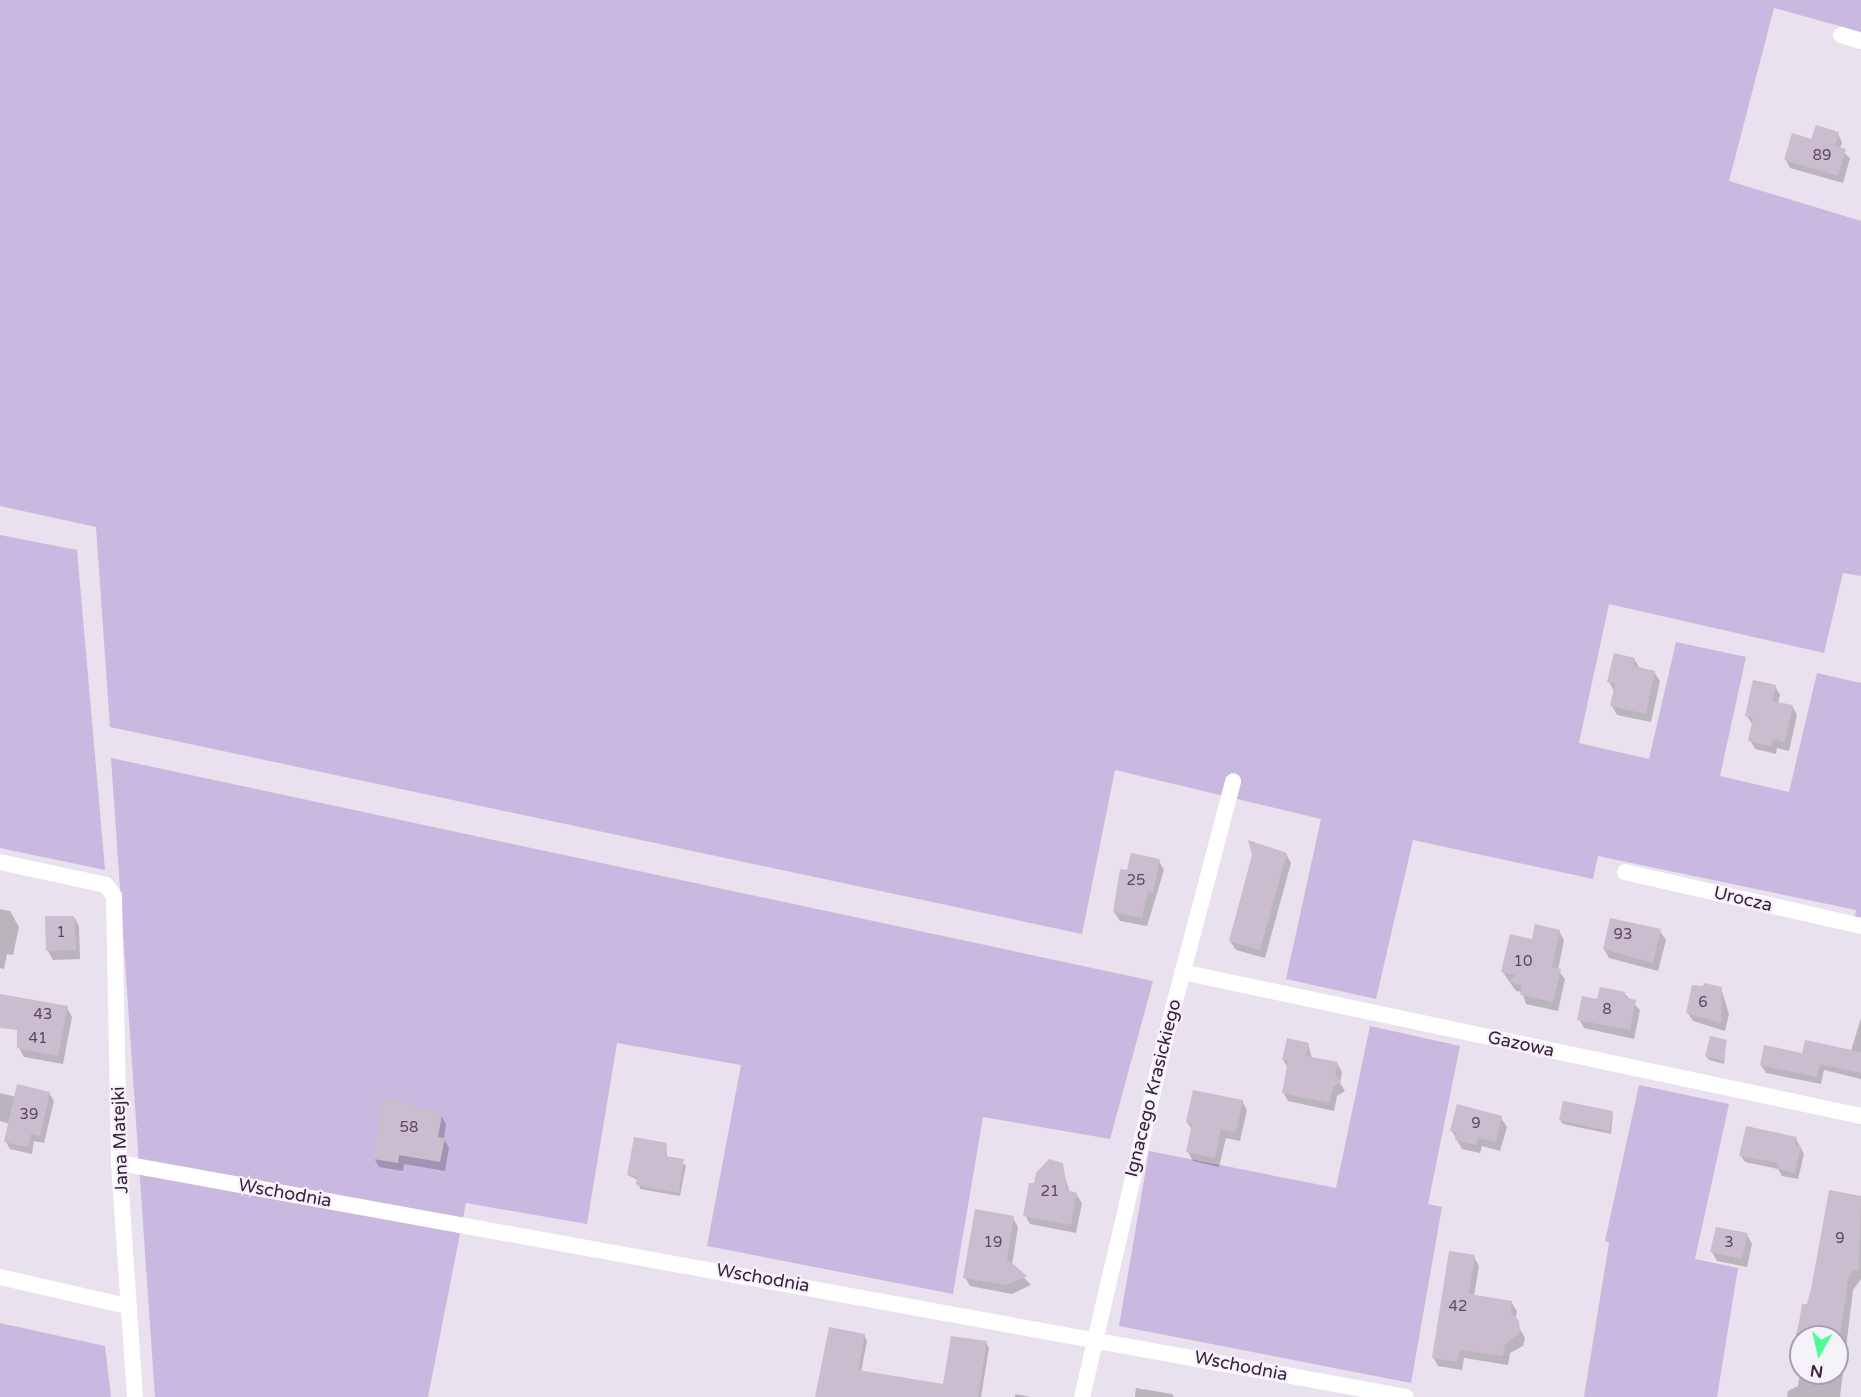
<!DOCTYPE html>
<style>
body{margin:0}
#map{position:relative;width:1861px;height:1397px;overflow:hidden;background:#e9e1ed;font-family:"Varela Round",sans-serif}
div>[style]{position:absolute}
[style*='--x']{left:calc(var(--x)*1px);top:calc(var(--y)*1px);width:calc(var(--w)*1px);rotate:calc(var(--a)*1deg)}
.green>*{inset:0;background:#c9b8e0}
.shadow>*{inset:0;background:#0003}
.building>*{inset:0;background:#c9bdce}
.minor>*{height:16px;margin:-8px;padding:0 8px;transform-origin:8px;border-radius:8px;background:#fff}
span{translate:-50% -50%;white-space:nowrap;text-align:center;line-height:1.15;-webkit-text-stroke:4.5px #f6f2f9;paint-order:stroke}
.number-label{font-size:15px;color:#5e4763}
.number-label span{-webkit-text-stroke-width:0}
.street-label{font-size:18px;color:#3b203f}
.north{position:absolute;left:1789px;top:1325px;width:60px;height:60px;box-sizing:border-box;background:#f6f2f9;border:2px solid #ab9eaf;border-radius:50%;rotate:188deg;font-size:16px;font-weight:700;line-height:24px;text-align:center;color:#3b203f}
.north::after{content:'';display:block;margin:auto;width:21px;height:27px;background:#50fc95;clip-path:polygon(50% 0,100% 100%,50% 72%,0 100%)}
</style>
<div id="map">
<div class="green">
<div style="clip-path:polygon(0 0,1861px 0,1861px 32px,1774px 8px,1729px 181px,1861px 221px,1861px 576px,1843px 573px,1824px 653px,1609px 604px,1579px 743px,1649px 759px,1676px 642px,1746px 657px,1720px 776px,1789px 792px,1817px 673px,1861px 683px,1861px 918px,1855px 917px,1856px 910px,1598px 856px,1593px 879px,1413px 840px,1376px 999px,1286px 979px,1321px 819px,1115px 770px,1082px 934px,110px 727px,96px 527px,0 506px)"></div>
<div style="clip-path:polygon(0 535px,77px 550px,105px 870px,0 848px)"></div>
<div style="clip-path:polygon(111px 758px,1153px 981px,1110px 1139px,983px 1117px,953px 1294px,707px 1246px,741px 1065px,617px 1043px,587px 1224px,466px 1203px,428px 1397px,155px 1397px)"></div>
<div style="clip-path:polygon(1370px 1026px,1460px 1046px,1428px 1204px,1442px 1207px,1411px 1383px,1119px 1326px,1149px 1151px,1336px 1188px)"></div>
<div style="clip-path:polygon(1639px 1085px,1729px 1104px,1695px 1259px,1738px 1268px,1717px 1397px,1584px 1397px,1609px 1243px,1605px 1241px)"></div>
<div style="clip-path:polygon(0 1323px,105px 1346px,111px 1397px,0 1397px)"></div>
</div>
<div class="shadow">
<div style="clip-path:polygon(1838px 134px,1842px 142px,1840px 149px,1850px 158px,1843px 183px,1790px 168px,1786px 160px,1812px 141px)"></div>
<div style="clip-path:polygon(1634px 659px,1640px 669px,1654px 672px,1660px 681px,1651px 722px,1617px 715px,1612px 706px,1614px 691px,1609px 682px)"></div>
<div style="clip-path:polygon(1775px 686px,1780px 695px,1778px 703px,1792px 706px,1797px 715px,1789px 751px,1777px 748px,1776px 754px,1755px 749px,1750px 740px,1753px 725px,1746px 715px)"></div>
<div style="clip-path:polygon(1286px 854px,1291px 863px,1265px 958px,1236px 950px,1230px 941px)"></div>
<div style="clip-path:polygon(1159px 861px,1164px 870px,1147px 926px,1120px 921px,1114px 912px,1128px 872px)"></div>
<div style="clip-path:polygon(0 909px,10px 911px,19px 927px,13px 955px,7px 954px,4px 969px,0 968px)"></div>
<div style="clip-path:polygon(74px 917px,79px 926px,80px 959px,53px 960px,48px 951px,47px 918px)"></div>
<div style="clip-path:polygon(1559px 931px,1564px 940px,1558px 970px,1565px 979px,1558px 1011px,1526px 1004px,1522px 992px,1516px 991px,1502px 971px)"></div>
<div style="clip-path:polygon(1660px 931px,1666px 940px,1658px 971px,1609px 958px,1604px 949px)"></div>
<div style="clip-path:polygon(1721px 988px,1729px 1014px,1725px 1031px,1693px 1021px,1687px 1012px)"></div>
<div style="clip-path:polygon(1624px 993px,1640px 1010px,1634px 1039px,1584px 1028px,1579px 1019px,1599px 1001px)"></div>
<div style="clip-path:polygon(67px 1008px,72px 1017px,63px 1064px,24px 1057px,19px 1048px)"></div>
<div style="clip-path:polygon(1861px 1018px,1861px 1079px,1824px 1070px,1821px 1084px,1766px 1073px,1761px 1065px,1803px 1055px,1851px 1051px)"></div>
<div style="clip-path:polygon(1726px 1041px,1724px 1064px,1709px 1060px,1706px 1056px)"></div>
<div style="clip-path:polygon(1308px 1044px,1312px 1058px,1337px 1063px,1342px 1072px,1340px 1083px,1345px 1091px,1337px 1096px,1334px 1111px,1288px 1101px,1283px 1092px,1288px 1068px,1283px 1060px)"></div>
<div style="clip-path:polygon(0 1093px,16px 1097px,49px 1093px,54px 1101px,44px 1143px,34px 1141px,32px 1154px,10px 1149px,6px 1142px,10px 1124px,0 1121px)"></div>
<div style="clip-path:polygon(1242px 1101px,1247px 1110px,1240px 1141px,1226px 1138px,1219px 1167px,1193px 1161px,1188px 1152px,1192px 1130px,1187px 1122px)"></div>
<div style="clip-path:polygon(1613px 1112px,1611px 1134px,1563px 1124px,1560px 1120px)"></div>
<div style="clip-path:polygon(441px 1115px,446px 1124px,444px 1139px,449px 1148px,445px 1171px,404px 1164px,403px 1171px,379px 1167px,374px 1158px)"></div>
<div style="clip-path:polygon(1501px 1118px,1507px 1127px,1500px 1151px,1482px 1146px,1480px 1153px,1462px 1149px,1452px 1131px)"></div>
<div style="clip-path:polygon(1796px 1139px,1804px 1154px,1798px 1179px,1782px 1176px,1778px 1169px,1745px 1162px,1741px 1156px)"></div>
<div style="clip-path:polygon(666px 1144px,667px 1158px,686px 1165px,680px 1196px,640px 1189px,638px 1180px,628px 1175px)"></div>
<div style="clip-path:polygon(1061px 1164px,1070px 1193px,1076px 1194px,1082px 1203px,1076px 1233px,1030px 1224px,1025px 1215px)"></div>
<div style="clip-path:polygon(1830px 1192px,1861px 1198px,1861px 1279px,1853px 1290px,1840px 1397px,1787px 1397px,1788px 1391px,1798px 1386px,1801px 1366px,1801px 1373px,1837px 1373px,1837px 1337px,1801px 1337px,1801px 1355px,1794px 1344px,1803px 1305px,1809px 1306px)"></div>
<div style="clip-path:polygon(1013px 1218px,1018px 1227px,1012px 1265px,1031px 1285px,1012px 1294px,970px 1286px,965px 1277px)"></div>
<div style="clip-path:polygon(1747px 1235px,1752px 1244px,1747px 1267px,1717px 1261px,1712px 1252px)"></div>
<div style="clip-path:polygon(1474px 1257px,1479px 1266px,1474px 1296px,1511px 1302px,1517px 1311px,1515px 1321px,1525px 1338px,1523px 1346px,1510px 1353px,1508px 1365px,1464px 1358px,1462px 1370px,1438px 1366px,1433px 1357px)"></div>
<div style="clip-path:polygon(864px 1335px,867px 1341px,861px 1372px,944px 1386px,986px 1343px,989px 1348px,981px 1397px,817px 1397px)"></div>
<div style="clip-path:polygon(1136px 1388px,1172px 1394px,1174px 1397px,1135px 1397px)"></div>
<div style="clip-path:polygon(1015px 1394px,1031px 1397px,1015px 1397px)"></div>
</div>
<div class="building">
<div style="clip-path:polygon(1816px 125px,1839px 132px,1835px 146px,1846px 149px,1838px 176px,1784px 160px,1792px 133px,1811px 139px)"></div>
<div style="clip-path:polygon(1614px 653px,1635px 658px,1634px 666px,1655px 671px,1646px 714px,1610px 706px,1615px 684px,1607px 682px)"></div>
<div style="clip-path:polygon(1753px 680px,1776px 685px,1772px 701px,1793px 705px,1785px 742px,1773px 739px,1771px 746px,1748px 741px,1753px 718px,1745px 716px)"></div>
<div style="clip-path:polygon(1248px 840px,1287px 853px,1260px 950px,1229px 941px,1252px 855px)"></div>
<div style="clip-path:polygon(1131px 853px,1160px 859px,1153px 893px,1148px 892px,1142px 918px,1113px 912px,1120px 869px,1127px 870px)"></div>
<div style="clip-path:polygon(45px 916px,74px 916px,76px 950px,46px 951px)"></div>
<div style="clip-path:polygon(1610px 918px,1661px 929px,1653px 963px,1603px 949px)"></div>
<div style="clip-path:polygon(1535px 924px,1560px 930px,1552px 967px,1561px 969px,1553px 1002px,1520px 995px,1522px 985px,1509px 982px,1515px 975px,1501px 972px,1510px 934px,1532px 939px)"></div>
<div style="clip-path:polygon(1704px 983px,1722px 987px,1721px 1023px,1686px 1013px,1692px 985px,1703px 986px)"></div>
<div style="clip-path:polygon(1600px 987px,1625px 992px,1624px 997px,1636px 1000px,1630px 1030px,1577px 1020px,1582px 996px,1597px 999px)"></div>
<div style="clip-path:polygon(0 994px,68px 1006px,58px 1056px,17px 1048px,17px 1030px,0 1028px)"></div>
<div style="clip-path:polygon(1710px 1036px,1727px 1040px,1723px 1061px,1705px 1056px)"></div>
<div style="clip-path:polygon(1287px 1038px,1309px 1043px,1306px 1056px,1338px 1062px,1335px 1074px,1341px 1082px,1333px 1087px,1329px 1103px,1282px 1093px,1288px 1061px,1282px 1060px)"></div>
<div style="clip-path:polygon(1805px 1040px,1861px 1052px,1861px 1073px,1820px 1064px,1817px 1077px,1760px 1065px,1764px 1045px,1802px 1053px)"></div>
<div style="clip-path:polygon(17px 1084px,50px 1092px,40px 1136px,31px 1134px,28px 1147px,4px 1142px)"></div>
<div style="clip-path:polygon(1193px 1090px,1243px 1100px,1236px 1132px,1221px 1129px,1215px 1158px,1186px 1152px,1192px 1124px,1186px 1122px)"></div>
<div style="clip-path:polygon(383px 1096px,442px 1114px,438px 1137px,445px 1138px,440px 1162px,399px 1155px,398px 1163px,373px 1159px)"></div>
<div style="clip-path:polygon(1563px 1101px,1613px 1111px,1609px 1131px,1559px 1120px)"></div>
<div style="clip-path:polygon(1457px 1104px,1502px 1116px,1496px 1142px,1478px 1138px,1476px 1145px,1455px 1140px,1457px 1133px,1450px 1131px)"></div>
<div style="clip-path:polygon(1746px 1126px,1797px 1137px,1795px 1145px,1801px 1146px,1795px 1173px,1777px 1169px,1778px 1163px,1739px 1156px)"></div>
<div style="clip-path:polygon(634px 1137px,667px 1143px,665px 1156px,684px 1159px,679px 1193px,636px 1185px,637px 1177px,627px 1175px)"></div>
<div style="clip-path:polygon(1049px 1159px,1063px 1163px,1067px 1190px,1077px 1193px,1071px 1225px,1023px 1216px,1029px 1183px,1034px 1183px,1036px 1173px)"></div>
<div style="clip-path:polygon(1829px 1190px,1861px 1196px,1859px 1271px,1853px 1270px,1848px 1280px,1840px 1337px,1797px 1337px,1802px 1304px,1807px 1304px,1812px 1284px)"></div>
<div style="clip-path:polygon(975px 1209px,1014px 1216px,1007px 1259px,1027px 1276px,1006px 1285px,963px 1278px)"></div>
<div style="clip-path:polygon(1716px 1227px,1748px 1233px,1742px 1259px,1710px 1252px)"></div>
<div style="clip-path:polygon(1449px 1251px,1475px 1255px,1469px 1294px,1512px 1301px,1511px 1312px,1519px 1321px,1520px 1333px,1505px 1344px,1503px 1356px,1460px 1350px,1457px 1362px,1432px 1358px)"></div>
<div style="clip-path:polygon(829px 1327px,865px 1334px,858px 1370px,943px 1384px,951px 1336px,987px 1341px,978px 1397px,815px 1397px)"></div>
</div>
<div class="minor">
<div style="--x:1841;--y:35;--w:21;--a:17"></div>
<div style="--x:0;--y:862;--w:108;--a:12.2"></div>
<div style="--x:106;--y:885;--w:14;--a:54"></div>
<div style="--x:114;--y:896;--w:267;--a:88.9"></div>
<div style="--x:119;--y:1163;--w:235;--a:86.1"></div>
<div style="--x:1625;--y:872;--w:242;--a:12.9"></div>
<div style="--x:1182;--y:972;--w:694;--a:11.97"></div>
<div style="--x:119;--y:1163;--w:1308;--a:10.3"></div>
<div style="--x:0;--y:1277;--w:130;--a:12.9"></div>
<div style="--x:1082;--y:1397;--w:383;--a:-76.9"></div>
<div style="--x:1169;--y:1024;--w:251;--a:-75.2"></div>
</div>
<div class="number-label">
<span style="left:1822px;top:156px">89</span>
<span style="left:1136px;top:881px">25</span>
<span style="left:61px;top:933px">1</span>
<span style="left:1623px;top:935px">93</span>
<span style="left:1523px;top:962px">10</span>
<span style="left:1703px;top:1003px">6</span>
<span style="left:1607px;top:1010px">8</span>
<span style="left:43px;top:1015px">43</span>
<span style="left:38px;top:1039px">41</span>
<span style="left:29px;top:1115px">39</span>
<span style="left:1476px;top:1124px">9</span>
<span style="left:409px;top:1128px">58</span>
<span style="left:1050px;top:1192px">21</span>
<span style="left:1840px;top:1239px">9</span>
<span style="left:993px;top:1243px">19</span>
<span style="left:1729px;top:1243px">3</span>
<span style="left:1458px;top:1307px">42</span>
</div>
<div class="street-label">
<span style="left:1743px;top:899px;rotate:13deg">Urocza</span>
<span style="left:1521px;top:1044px;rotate:12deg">Gazowa</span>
<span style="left:1153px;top:1088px;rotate:-76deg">Ignacego Krasickiego</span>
<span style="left:120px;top:1140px;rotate:-92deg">Jana Matejki</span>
<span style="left:285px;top:1193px;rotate:10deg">Wschodnia</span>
<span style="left:763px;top:1278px;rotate:10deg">Wschodnia</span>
<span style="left:1241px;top:1366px;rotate:11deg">Wschodnia</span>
</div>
<div class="north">N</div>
</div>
